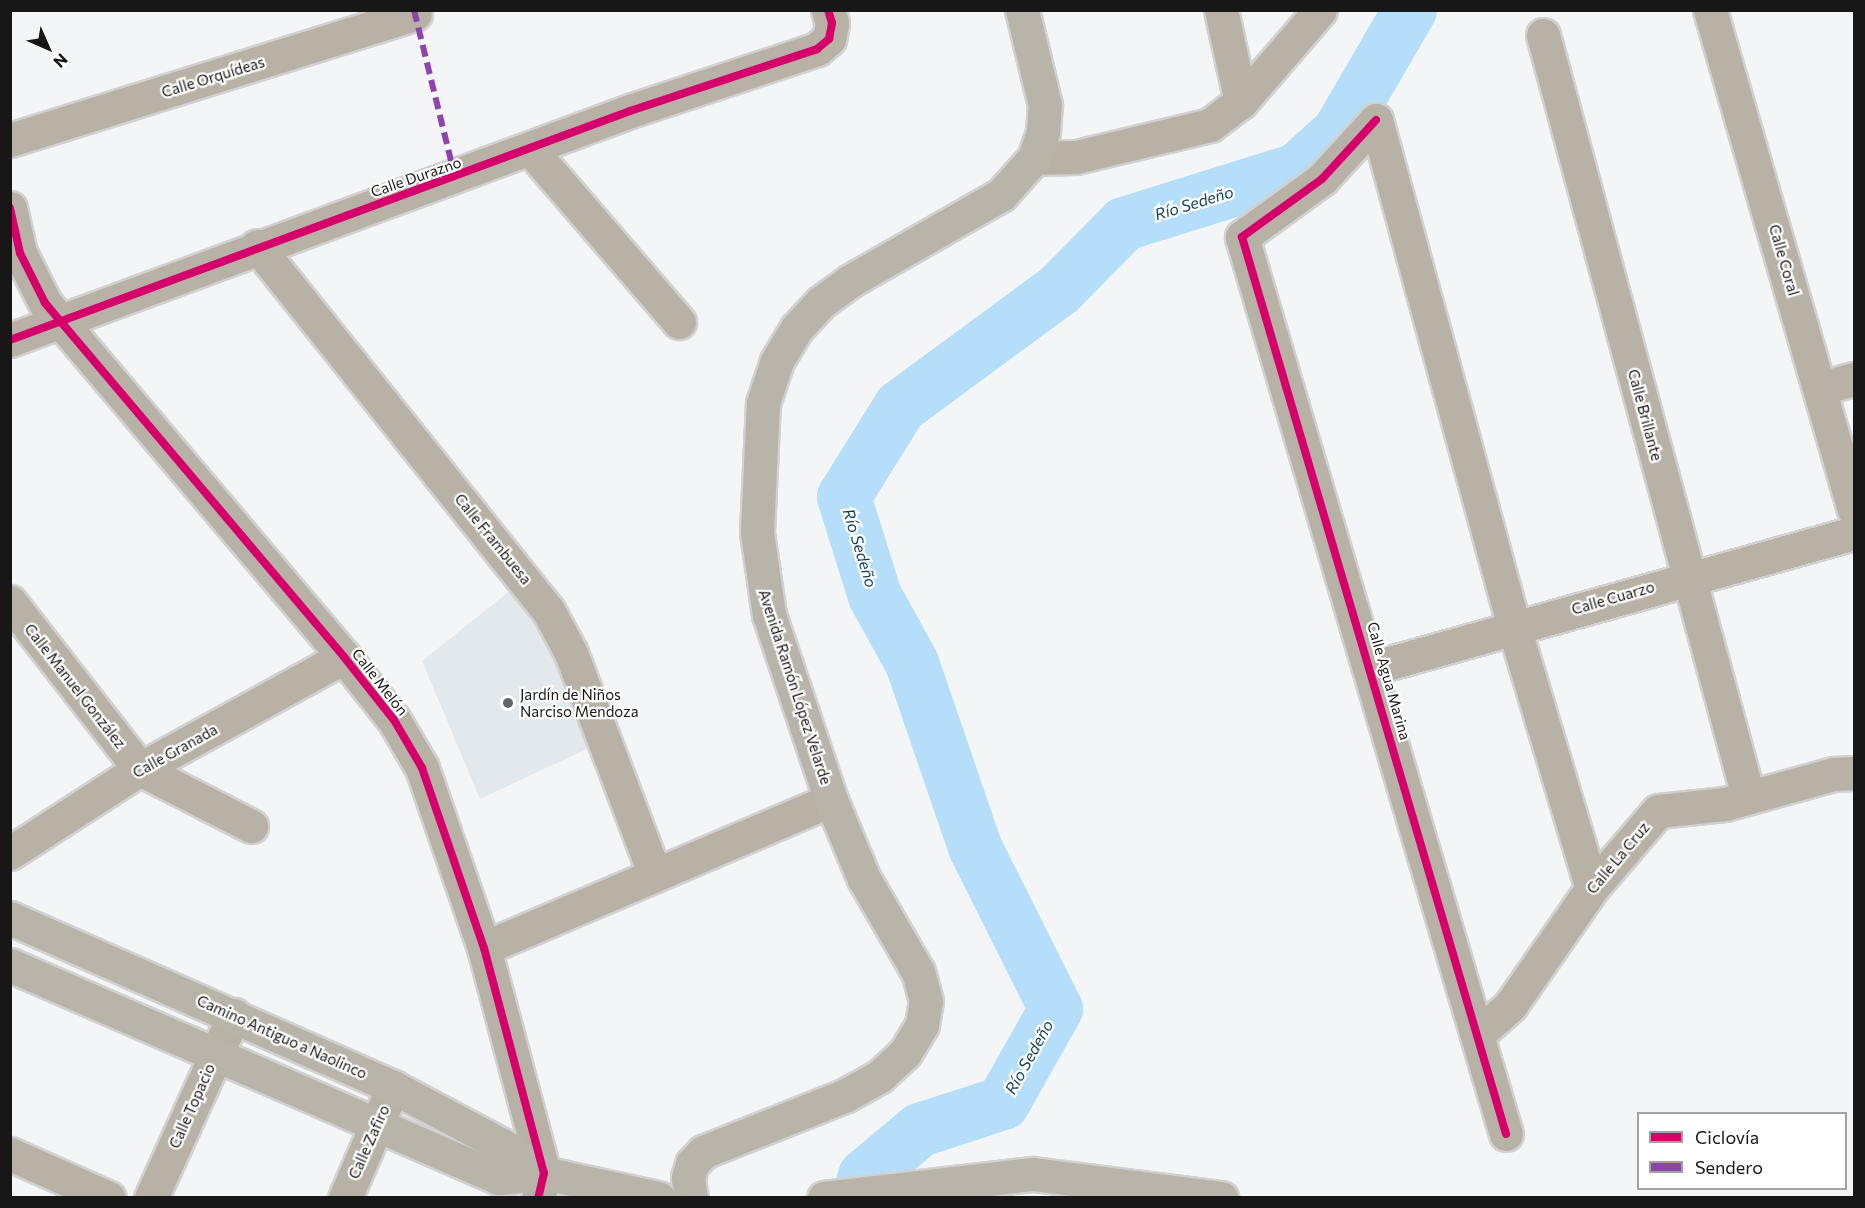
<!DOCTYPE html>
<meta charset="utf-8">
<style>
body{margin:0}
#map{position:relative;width:1865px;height:1208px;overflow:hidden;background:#f4f5f7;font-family:Commissioner,sans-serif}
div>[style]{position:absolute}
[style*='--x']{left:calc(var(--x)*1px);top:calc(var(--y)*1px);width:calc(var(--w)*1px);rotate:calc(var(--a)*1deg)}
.built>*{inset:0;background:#e3e8ed}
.river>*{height:54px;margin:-27px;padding:0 27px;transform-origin:27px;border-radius:27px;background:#b4defa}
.roads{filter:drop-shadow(2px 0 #d1d1d2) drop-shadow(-2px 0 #d1d1d2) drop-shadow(0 2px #d1d1d2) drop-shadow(0 -2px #d1d1d2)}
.minor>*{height:33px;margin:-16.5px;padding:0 16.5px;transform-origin:16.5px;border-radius:16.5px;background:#b7b2a5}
.major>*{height:33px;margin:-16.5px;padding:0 16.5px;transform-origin:16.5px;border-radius:16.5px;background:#b8b4a9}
.quiet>*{height:6px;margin-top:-3px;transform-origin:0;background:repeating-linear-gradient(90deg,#8e44ad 0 12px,transparent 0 18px)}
.cycleway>*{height:8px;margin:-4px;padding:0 4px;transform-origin:4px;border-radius:4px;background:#d6006c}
.dots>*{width:16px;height:16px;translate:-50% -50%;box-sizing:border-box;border:3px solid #fff;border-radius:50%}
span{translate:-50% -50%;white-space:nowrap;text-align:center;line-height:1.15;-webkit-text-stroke:4.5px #fff;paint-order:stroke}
.street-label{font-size:15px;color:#171718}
.poi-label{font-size:15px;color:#171718}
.left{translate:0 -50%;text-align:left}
.water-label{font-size:16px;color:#0d3e58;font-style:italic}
.frame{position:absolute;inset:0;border:12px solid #171718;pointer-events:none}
.legend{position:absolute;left:1637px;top:1112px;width:210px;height:78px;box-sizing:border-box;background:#fff;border:2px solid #a2a2a3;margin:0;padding:8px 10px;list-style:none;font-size:18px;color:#171718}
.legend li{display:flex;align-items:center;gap:12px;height:30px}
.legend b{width:30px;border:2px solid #a2a2a3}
.north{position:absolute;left:18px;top:18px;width:60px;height:60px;-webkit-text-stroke:4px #fff;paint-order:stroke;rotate:135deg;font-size:16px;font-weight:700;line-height:24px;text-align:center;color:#171718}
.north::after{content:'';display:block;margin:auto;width:21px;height:27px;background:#171718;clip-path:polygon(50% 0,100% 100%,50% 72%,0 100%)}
</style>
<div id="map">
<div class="built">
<div style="clip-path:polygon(521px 582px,595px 745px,480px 799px,422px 661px)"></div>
</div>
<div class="river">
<div style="--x:858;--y:1198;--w:23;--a:-72"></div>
<div style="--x:865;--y:1176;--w:72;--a:-39.9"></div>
<div style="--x:920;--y:1130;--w:87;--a:-18"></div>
<div style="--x:1003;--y:1103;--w:108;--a:-60.6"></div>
<div style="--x:1056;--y:1009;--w:181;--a:-116.6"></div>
<div style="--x:975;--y:847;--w:194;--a:-108.9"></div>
<div style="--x:912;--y:663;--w:77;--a:-118.9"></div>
<div style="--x:875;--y:596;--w:104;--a:-107.4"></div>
<div style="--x:844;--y:497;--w:106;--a:-58.1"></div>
<div style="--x:900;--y:407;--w:199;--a:-36.4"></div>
<div style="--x:1060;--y:289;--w:91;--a:-45.4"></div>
<div style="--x:1124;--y:224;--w:181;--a:-17.3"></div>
<div style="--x:1297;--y:170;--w:57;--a:-42.1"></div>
<div style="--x:1339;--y:132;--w:141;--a:-59.8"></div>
</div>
<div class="roads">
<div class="minor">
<div style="--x:1221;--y:10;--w:94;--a:77.7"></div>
<div style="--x:1710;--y:10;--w:520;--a:73.93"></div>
<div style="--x:1543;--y:35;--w:788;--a:74.92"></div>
<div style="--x:1376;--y:120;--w:80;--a:132.5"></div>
<div style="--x:1322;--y:179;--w:99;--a:144.1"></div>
<div style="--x:1242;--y:237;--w:935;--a:73.6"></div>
<div style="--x:1376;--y:120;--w:525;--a:74.77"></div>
<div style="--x:1514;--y:627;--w:272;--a:73.4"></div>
<div style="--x:10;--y:140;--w:424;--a:-17.3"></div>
<div style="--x:531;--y:150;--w:227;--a:49.3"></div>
<div style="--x:1034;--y:158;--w:42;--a:-1.4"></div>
<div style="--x:1076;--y:157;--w:138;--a:-13.4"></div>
<div style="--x:1210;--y:125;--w:39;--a:-37"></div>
<div style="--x:1241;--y:102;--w:121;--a:-49.3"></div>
<div style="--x:10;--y:208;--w:46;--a:77.5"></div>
<div style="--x:20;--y:253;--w:56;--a:63.4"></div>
<div style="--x:45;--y:303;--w:463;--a:49.8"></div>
<div style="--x:344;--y:657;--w:80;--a:51.6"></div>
<div style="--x:394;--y:720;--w:56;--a:59.7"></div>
<div style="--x:422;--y:768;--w:190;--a:71"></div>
<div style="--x:484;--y:948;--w:233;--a:75.1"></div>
<div style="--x:544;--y:1173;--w:26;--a:103"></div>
<div style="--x:257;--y:246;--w:466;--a:51.4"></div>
<div style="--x:548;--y:610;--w:49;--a:61.9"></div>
<div style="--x:571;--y:653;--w:237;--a:69.3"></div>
<div style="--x:10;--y:340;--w:661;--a:-20.27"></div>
<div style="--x:630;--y:111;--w:197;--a:-18.3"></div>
<div style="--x:817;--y:49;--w:16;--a:-40"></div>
<div style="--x:829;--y:39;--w:16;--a:-79"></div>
<div style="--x:832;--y:23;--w:14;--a:-107"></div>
<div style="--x:1822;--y:388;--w:33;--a:-16"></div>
<div style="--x:10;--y:602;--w:212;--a:52.1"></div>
<div style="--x:140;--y:769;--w:125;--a:27.2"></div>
<div style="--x:1372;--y:668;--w:501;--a:-15.65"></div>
<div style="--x:10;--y:853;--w:155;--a:-32.9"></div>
<div style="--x:140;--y:769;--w:233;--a:-28.8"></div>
<div style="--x:484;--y:948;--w:377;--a:-23.1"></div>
<div style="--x:1477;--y:1035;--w:44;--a:-41.3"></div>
<div style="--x:1510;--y:1006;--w:144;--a:-55.2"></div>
<div style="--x:1592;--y:888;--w:101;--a:-49.4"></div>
<div style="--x:1658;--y:811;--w:67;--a:-6"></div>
<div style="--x:1725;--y:804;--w:112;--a:-15.5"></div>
<div style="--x:1833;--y:774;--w:21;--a:-3"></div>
<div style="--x:10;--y:1154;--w:108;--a:24"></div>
<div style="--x:151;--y:1198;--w:201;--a:-65.6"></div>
<div style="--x:345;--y:1198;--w:121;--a:-66.6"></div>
</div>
<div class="major">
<div style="--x:10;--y:918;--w:419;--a:23.8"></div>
<div style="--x:393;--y:1087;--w:134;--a:28.1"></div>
<div style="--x:511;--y:1150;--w:40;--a:34.9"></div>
<div style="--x:10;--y:965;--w:533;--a:23.54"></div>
<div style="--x:499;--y:1178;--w:45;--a:-6.3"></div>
<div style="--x:544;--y:1173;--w:117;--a:12.4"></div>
<div style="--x:691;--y:1198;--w:20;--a:-99"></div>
<div style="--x:688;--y:1178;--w:15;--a:-74"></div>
<div style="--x:692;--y:1164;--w:16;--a:-47"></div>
<div style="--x:703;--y:1152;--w:154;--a:-21.7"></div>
<div style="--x:846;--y:1095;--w:39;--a:-29"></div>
<div style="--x:880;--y:1076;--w:34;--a:-43"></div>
<div style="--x:905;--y:1053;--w:33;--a:-59"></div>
<div style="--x:922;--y:1025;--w:24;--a:-81"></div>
<div style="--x:926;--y:1001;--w:30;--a:-105"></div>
<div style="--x:918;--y:972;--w:108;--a:-120.1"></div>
<div style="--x:864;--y:879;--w:86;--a:-112.7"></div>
<div style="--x:831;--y:800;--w:195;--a:-108.5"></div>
<div style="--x:769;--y:615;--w:83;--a:-98.3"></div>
<div style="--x:757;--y:533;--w:130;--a:-87.4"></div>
<div style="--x:763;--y:403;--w:44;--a:-71.6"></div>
<div style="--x:777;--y:361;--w:39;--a:-59"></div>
<div style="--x:797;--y:328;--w:34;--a:-47"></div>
<div style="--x:820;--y:303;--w:37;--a:-36"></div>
<div style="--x:850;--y:281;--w:174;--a:-29.7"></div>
<div style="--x:1001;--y:195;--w:50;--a:-48.3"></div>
<div style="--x:1034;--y:158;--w:28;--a:-71"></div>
<div style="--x:1043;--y:132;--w:27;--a:-86"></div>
<div style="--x:1045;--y:105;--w:98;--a:-103.6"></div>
<div style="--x:824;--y:1198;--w:210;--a:-6.6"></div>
<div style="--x:1033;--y:1174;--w:190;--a:7.3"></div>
</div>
</div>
<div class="quiet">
<div style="--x:414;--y:10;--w:172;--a:76.2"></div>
</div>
<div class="cycleway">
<div style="--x:1376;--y:120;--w:80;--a:132.5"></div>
<div style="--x:1322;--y:179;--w:99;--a:144.1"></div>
<div style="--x:1242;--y:237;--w:935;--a:73.6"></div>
<div style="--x:10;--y:208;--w:46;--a:77.5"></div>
<div style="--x:20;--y:253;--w:56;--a:63.4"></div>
<div style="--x:45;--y:303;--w:463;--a:49.8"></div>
<div style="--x:344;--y:657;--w:80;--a:51.6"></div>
<div style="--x:394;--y:720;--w:56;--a:59.7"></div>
<div style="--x:422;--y:768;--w:190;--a:71"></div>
<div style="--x:484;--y:948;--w:233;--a:75.1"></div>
<div style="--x:544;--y:1173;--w:26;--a:103"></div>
<div style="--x:10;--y:340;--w:661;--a:-20.27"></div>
<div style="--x:630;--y:111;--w:197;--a:-18.3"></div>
<div style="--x:817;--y:49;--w:16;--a:-40"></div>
<div style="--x:829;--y:39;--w:16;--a:-79"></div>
<div style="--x:832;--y:23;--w:14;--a:-107"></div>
</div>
<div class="dots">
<div style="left:508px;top:703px;background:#646566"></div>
</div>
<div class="street-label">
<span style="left:213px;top:77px;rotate:-17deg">Calle Orquídeas</span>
<span style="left:416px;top:177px;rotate:-19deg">Calle Durazno</span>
<span style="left:1784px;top:260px;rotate:74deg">Calle Coral</span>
<span style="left:1645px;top:415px;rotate:75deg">Calle Brillante</span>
<span style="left:493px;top:539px;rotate:51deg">Calle Frambuesa</span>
<span style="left:1613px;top:598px;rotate:-16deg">Calle Cuarzo</span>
<span style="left:1389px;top:681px;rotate:74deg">Calle Agua Marina</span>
<span style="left:380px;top:682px;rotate:52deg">Calle Melón</span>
<span style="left:75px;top:686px;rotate:52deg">Calle Manuel González</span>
<span style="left:795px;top:687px;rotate:72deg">Avenida Ramón López Velarde</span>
<span style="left:175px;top:751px;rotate:-29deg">Calle Granada</span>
<span style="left:1618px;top:858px;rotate:-50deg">Calle La Cruz</span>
<span style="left:282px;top:1037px;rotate:24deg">Camino Antiguo a Naolinco</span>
<span style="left:192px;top:1106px;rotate:-66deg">Calle Topacio</span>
<span style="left:369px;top:1142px;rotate:-66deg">Calle Zafiro</span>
</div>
<div class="poi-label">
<span class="left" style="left:520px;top:703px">Jardín de Niños<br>Narciso Mendoza</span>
</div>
<div class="water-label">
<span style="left:1194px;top:203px;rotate:-17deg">Río Sedeño</span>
<span style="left:860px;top:548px;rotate:73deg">Río Sedeño</span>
<span style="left:1029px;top:1057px;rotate:-61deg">Río Sedeño</span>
</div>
<div class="frame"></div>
<ul class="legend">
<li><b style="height:8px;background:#d6006c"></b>Ciclovía</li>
<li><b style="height:8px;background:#8e44ad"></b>Sendero</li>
</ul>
<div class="north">N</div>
</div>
